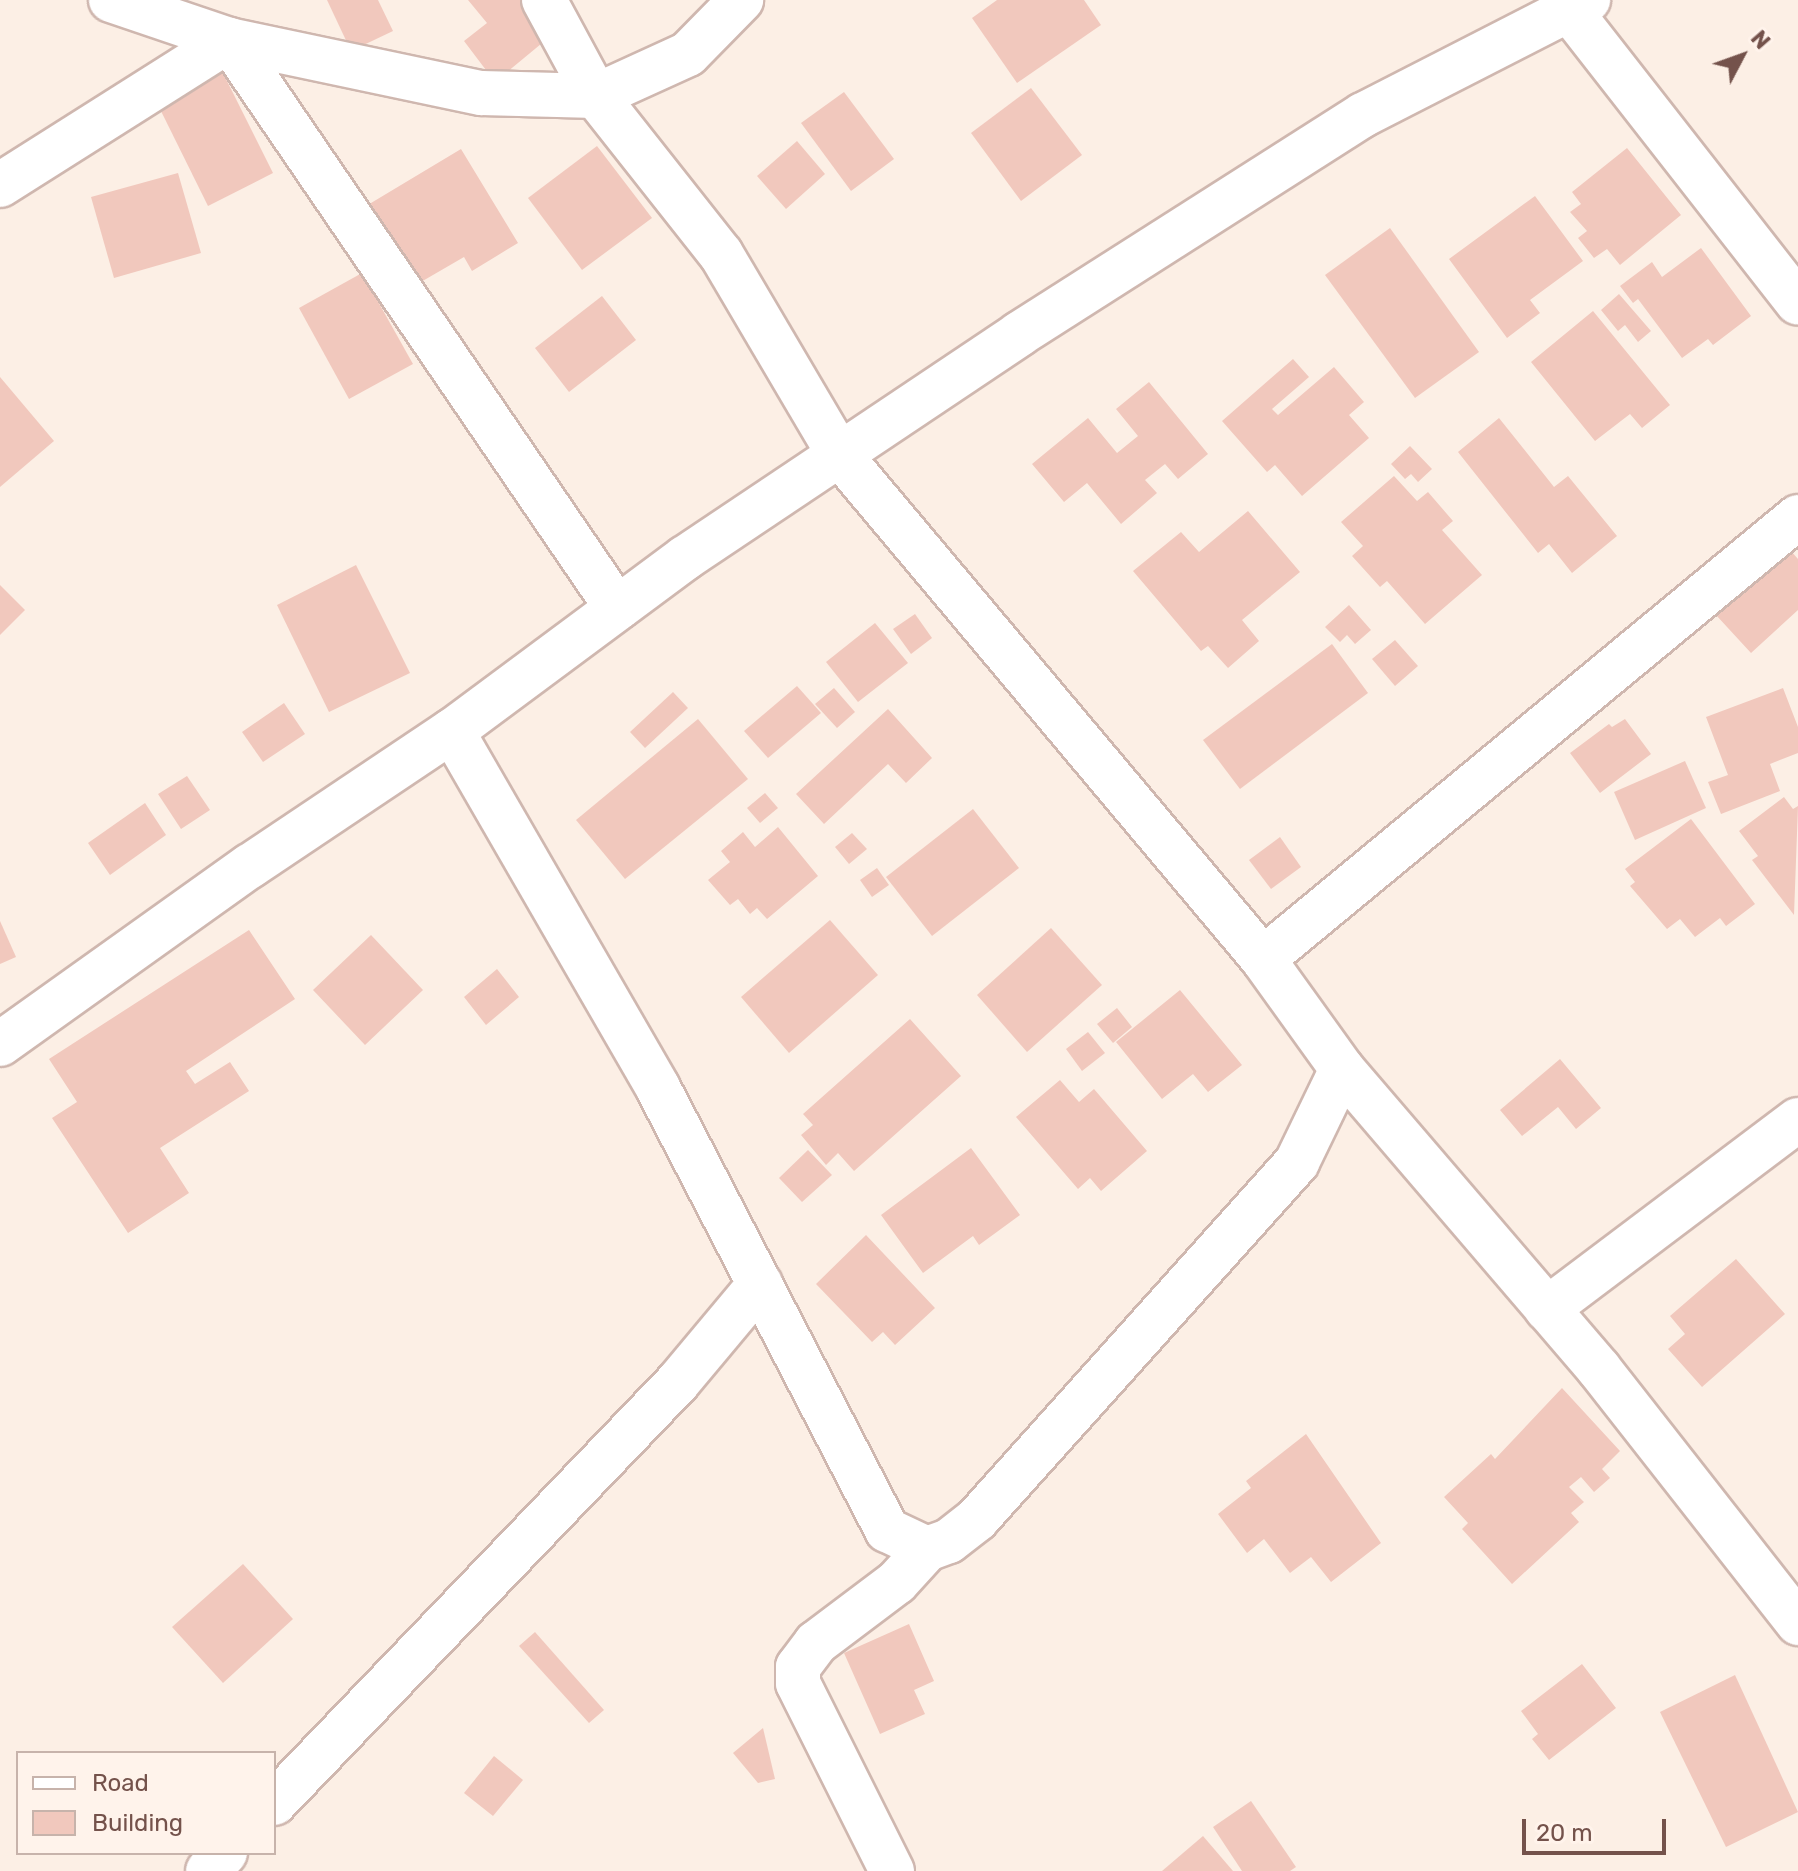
<!DOCTYPE html>
<style>
body{margin:0}
#map{position:relative;width:1798px;height:1871px;overflow:hidden;background:#fcefe5;font-family:Rubik,sans-serif}
div>[style]{position:absolute}
[style*='--x']{left:calc(var(--x)*1px);top:calc(var(--y)*1px);width:calc(var(--w)*1px);rotate:calc(var(--a)*1deg)}
.building>*{inset:0;background:#f1c8bd}
.roads{filter:drop-shadow(2px 0 #cfb7af) drop-shadow(-2px 0 #cfb7af) drop-shadow(0 2px #cfb7af) drop-shadow(0 -2px #cfb7af)}
.street>*{height:44px;margin:-22px;padding:0 22px;transform-origin:22px;border-radius:22px;background:#fff}
span{translate:-50% -50%;white-space:nowrap;text-align:center;line-height:1.15;-webkit-text-stroke:8px #fff3eb;paint-order:stroke}
.legend{position:absolute;left:16px;top:1751px;width:260px;height:104px;box-sizing:border-box;background:#fff3eb;border:2px solid #c7b3ab;margin:0;padding:10px 14px;list-style:none;font-size:24px;color:#74524b}
.legend li{display:flex;align-items:center;gap:16px;height:40px}
.legend b{width:40px;border:2px solid #c7b3ab}
.north{position:absolute;left:1702px;top:16px;width:80px;height:80px;-webkit-text-stroke:6px #fff3eb;paint-order:stroke;rotate:49deg;font-size:22px;font-weight:700;line-height:32px;text-align:center;color:#74524b}
.north::after{content:'';display:block;margin:auto;width:28px;height:36px;background:#74524b;clip-path:polygon(50% 0,100% 100%,50% 72%,0 100%)}
.scale{position:absolute;left:1522px;top:1819px;width:144px;height:36px;box-sizing:border-box;border:4px solid #74524b;border-top:0;padding-left:10px;font-size:24px;line-height:28px;white-space:nowrap;color:#74524b;-webkit-text-stroke:6px #fff3eb;paint-order:stroke}
</style>
<div id="map">
<div class="building">
<div style="clip-path:polygon(327px 0,378px 0,393px 31px,351px 51px)"></div>
<div style="clip-path:polygon(468px 0,523px 0,547px 39px,495px 82px,464px 41px,487px 23px)"></div>
<div style="clip-path:polygon(997px 0,1084px 0,1101px 25px,1017px 83px,972px 18px)"></div>
<div style="clip-path:polygon(222px 71px,273px 173px,208px 206px,157px 103px)"></div>
<div style="clip-path:polygon(1031px 88px,1082px 155px,1021px 201px,971px 133px)"></div>
<div style="clip-path:polygon(844px 92px,894px 159px,851px 191px,801px 123px)"></div>
<div style="clip-path:polygon(797px 141px,825px 174px,786px 209px,757px 176px)"></div>
<div style="clip-path:polygon(597px 146px,652px 218px,582px 270px,528px 198px)"></div>
<div style="clip-path:polygon(1627px 148px,1681px 215px,1620px 265px,1607px 249px,1594px 258px,1578px 238px,1587px 231px,1570px 212px,1581px 204px,1572px 192px)"></div>
<div style="clip-path:polygon(461px 149px,518px 243px,472px 271px,464px 257px,414px 286px,366px 206px)"></div>
<div style="clip-path:polygon(178px 173px,201px 253px,114px 278px,91px 197px)"></div>
<div style="clip-path:polygon(1535px 196px,1583px 261px,1530px 300px,1540px 313px,1507px 338px,1449px 259px)"></div>
<div style="clip-path:polygon(1390px 228px,1479px 352px,1415px 398px,1325px 275px)"></div>
<div style="clip-path:polygon(1701px 248px,1751px 316px,1713px 345px,1708px 339px,1682px 358px,1638px 299px,1633px 303px,1620px 286px,1652px 262px,1662px 277px)"></div>
<div style="clip-path:polygon(362px 273px,413px 364px,349px 399px,299px 308px)"></div>
<div style="clip-path:polygon(1619px 294px,1651px 331px,1638px 342px,1625px 325px,1618px 331px,1601px 310px)"></div>
<div style="clip-path:polygon(602px 296px,636px 340px,569px 392px,535px 348px)"></div>
<div style="clip-path:polygon(1593px 311px,1670px 405px,1642px 428px,1630px 414px,1595px 441px,1531px 362px)"></div>
<div style="clip-path:polygon(1293px 359px,1309px 377px,1272px 409px,1278px 415px,1334px 367px,1364px 402px,1349px 415px,1369px 438px,1302px 496px,1275px 465px,1267px 472px,1222px 421px)"></div>
<div style="clip-path:polygon(0 377px,54px 441px,0 487px)"></div>
<div style="clip-path:polygon(1149px 382px,1208px 454px,1178px 479px,1165px 464px,1145px 480px,1157px 493px,1121px 524px,1087px 483px,1064px 502px,1032px 464px,1088px 418px,1117px 453px,1138px 436px,1116px 409px)"></div>
<div style="clip-path:polygon(1499px 418px,1554px 487px,1568px 476px,1617px 536px,1572px 573px,1549px 544px,1538px 553px,1458px 452px)"></div>
<div style="clip-path:polygon(1410px 446px,1432px 469px,1418px 482px,1411px 474px,1405px 479px,1391px 464px)"></div>
<div style="clip-path:polygon(1394px 476px,1417px 501px,1428px 492px,1453px 521px,1442px 530px,1482px 575px,1425px 624px,1387px 581px,1380px 587px,1352px 556px,1363px 546px,1341px 522px)"></div>
<div style="clip-path:polygon(1248px 511px,1300px 572px,1242px 620px,1259px 641px,1228px 668px,1208px 646px,1201px 651px,1133px 571px,1181px 532px,1199px 552px)"></div>
<div style="clip-path:polygon(1782px 541px,1798px 559px,1798px 610px,1751px 653px,1716px 615px,1736px 597px,1726px 587px,1745px 569px,1756px 582px,1770px 570px,1761px 561px)"></div>
<div style="clip-path:polygon(356px 565px,410px 673px,329px 712px,277px 605px)"></div>
<div style="clip-path:polygon(0 585px,25px 610px,0 635px)"></div>
<div style="clip-path:polygon(1349px 605px,1371px 630px,1355px 644px,1347px 635px,1340px 642px,1325px 627px)"></div>
<div style="clip-path:polygon(915px 614px,932px 638px,911px 654px,893px 629px)"></div>
<div style="clip-path:polygon(875px 623px,908px 663px,858px 702px,826px 662px)"></div>
<div style="clip-path:polygon(1395px 640px,1418px 666px,1395px 686px,1372px 659px)"></div>
<div style="clip-path:polygon(1332px 644px,1368px 693px,1240px 789px,1203px 740px)"></div>
<div style="clip-path:polygon(797px 686px,821px 713px,768px 758px,744px 731px)"></div>
<div style="clip-path:polygon(834px 688px,855px 712px,837px 728px,815px 704px)"></div>
<div style="clip-path:polygon(1783px 688px,1798px 727px,1798px 753px,1770px 764px,1780px 791px,1721px 814px,1708px 782px,1728px 775px,1706px 717px)"></div>
<div style="clip-path:polygon(673px 692px,688px 708px,645px 748px,630px 732px)"></div>
<div style="clip-path:polygon(284px 703px,305px 734px,263px 762px,242px 732px)"></div>
<div style="clip-path:polygon(888px 709px,932px 758px,906px 783px,888px 764px,824px 824px,796px 794px)"></div>
<div style="clip-path:polygon(698px 719px,748px 779px,625px 879px,576px 820px)"></div>
<div style="clip-path:polygon(1625px 719px,1651px 754px,1600px 793px,1570px 753px,1609px 724px,1612px 727px)"></div>
<div style="clip-path:polygon(1685px 761px,1706px 808px,1635px 840px,1614px 792px)"></div>
<div style="clip-path:polygon(187px 776px,210px 810px,181px 829px,158px 794px)"></div>
<div style="clip-path:polygon(765px 793px,778px 808px,760px 823px,747px 808px)"></div>
<div style="clip-path:polygon(1784px 797px,1793px 809px,1798px 806px,1794px 915px,1752px 860px,1758px 856px,1739px 831px)"></div>
<div style="clip-path:polygon(145px 803px,166px 835px,110px 875px,88px 843px)"></div>
<div style="clip-path:polygon(973px 809px,1019px 868px,932px 936px,886px 877px)"></div>
<div style="clip-path:polygon(1691px 819px,1755px 904px,1726px 926px,1720px 918px,1695px 937px,1680px 919px,1667px 929px,1630px 886px,1635px 882px,1625px 869px)"></div>
<div style="clip-path:polygon(778px 827px,818px 876px,767px 919px,757px 908px,750px 914px,738px 899px,730px 905px,708px 880px,730px 862px,721px 851px,743px 832px,755px 847px)"></div>
<div style="clip-path:polygon(852px 833px,867px 849px,849px 864px,835px 847px)"></div>
<div style="clip-path:polygon(1280px 837px,1301px 867px,1271px 889px,1249px 860px)"></div>
<div style="clip-path:polygon(877px 868px,889px 885px,872px 897px,860px 880px)"></div>
<div style="clip-path:polygon(830px 920px,878px 975px,789px 1053px,741px 997px)"></div>
<div style="clip-path:polygon(0 921px,16px 957px,0 964px)"></div>
<div style="clip-path:polygon(1051px 928px,1102px 985px,1027px 1052px,977px 995px)"></div>
<div style="clip-path:polygon(249px 930px,295px 999px,186px 1071px,195px 1084px,230px 1062px,249px 1091px,160px 1148px,189px 1193px,128px 1233px,52px 1118px,77px 1102px,49px 1059px)"></div>
<div style="clip-path:polygon(371px 935px,423px 990px,365px 1045px,313px 990px)"></div>
<div style="clip-path:polygon(497px 969px,519px 997px,486px 1025px,464px 997px)"></div>
<div style="clip-path:polygon(1180px 990px,1242px 1065px,1208px 1092px,1193px 1074px,1162px 1099px,1116px 1042px)"></div>
<div style="clip-path:polygon(1117px 1008px,1132px 1027px,1113px 1043px,1097px 1024px)"></div>
<div style="clip-path:polygon(910px 1019px,961px 1076px,854px 1171px,838px 1153px,826px 1165px,801px 1135px,813px 1125px,803px 1114px)"></div>
<div style="clip-path:polygon(1088px 1032px,1105px 1053px,1082px 1071px,1066px 1049px)"></div>
<div style="clip-path:polygon(1560px 1059px,1601px 1108px,1576px 1129px,1558px 1107px,1522px 1136px,1500px 1110px)"></div>
<div style="clip-path:polygon(1060px 1080px,1079px 1102px,1094px 1089px,1147px 1151px,1101px 1191px,1090px 1178px,1078px 1189px,1016px 1117px)"></div>
<div style="clip-path:polygon(971px 1148px,1020px 1215px,979px 1245px,973px 1236px,923px 1273px,881px 1215px)"></div>
<div style="clip-path:polygon(808px 1150px,832px 1175px,802px 1202px,779px 1178px)"></div>
<div style="clip-path:polygon(866px 1235px,935px 1308px,895px 1345px,883px 1332px,872px 1342px,816px 1284px)"></div>
<div style="clip-path:polygon(1736px 1259px,1785px 1314px,1702px 1387px,1668px 1349px,1685px 1334px,1670px 1316px)"></div>
<div style="clip-path:polygon(1562px 1388px,1620px 1451px,1602px 1469px,1610px 1478px,1594px 1492px,1581px 1477px,1569px 1487px,1584px 1502px,1571px 1513px,1579px 1522px,1512px 1584px,1462px 1529px,1468px 1523px,1444px 1497px,1491px 1454px,1495px 1459px)"></div>
<div style="clip-path:polygon(1306px 1434px,1381px 1543px,1331px 1582px,1311px 1557px,1290px 1573px,1264px 1539px,1247px 1553px,1218px 1514px,1251px 1488px,1246px 1481px)"></div>
<div style="clip-path:polygon(243px 1564px,293px 1619px,223px 1683px,172px 1627px)"></div>
<div style="clip-path:polygon(909px 1624px,934px 1681px,914px 1690px,925px 1714px,880px 1734px,844px 1653px)"></div>
<div style="clip-path:polygon(535px 1632px,604px 1710px,589px 1723px,519px 1646px)"></div>
<div style="clip-path:polygon(1582px 1664px,1616px 1708px,1549px 1760px,1532px 1739px,1538px 1734px,1521px 1711px)"></div>
<div style="clip-path:polygon(1735px 1675px,1798px 1812px,1726px 1847px,1660px 1712px)"></div>
<div style="clip-path:polygon(763px 1728px,775px 1779px,758px 1783px,733px 1753px)"></div>
<div style="clip-path:polygon(494px 1756px,523px 1780px,493px 1816px,464px 1793px)"></div>
<div style="clip-path:polygon(1251px 1801px,1296px 1867px,1290px 1871px,1242px 1871px,1213px 1827px)"></div>
<div style="clip-path:polygon(1203px 1836px,1233px 1871px,1162px 1871px)"></div>
</div>
<div class="roads">
<div class="street">
<div style="--x:111;--y:0;--w:125;--a:18.7"></div>
<div style="--x:229;--y:40;--w:258;--a:11.9"></div>
<div style="--x:481;--y:93;--w:115;--a:1.5"></div>
<div style="--x:596;--y:96;--w:101;--a:-24.5"></div>
<div style="--x:688;--y:54;--w:76;--a:-45.5"></div>
<div style="--x:544;--y:0;--w:109;--a:61.6"></div>
<div style="--x:596;--y:96;--w:201;--a:51.7"></div>
<div style="--x:721;--y:254;--w:232;--a:59.5"></div>
<div style="--x:839;--y:454;--w:659;--a:49.98"></div>
<div style="--x:1263;--y:959;--w:135;--a:54.3"></div>
<div style="--x:1342;--y:1069;--w:395;--a:49.4"></div>
<div style="--x:1599;--y:1369;--w:323;--a:51.9"></div>
<div style="--x:1570;--y:11;--w:370;--a:52"></div>
<div style="--x:0;--y:185;--w:271;--a:-32.3"></div>
<div style="--x:229;--y:40;--w:688;--a:55.66"></div>
<div style="--x:452;--y:731;--w:412;--a:60"></div>
<div style="--x:658;--y:1088;--w:498;--a:62.6"></div>
<div style="--x:887;--y:1530;--w:44;--a:25.4"></div>
<div style="--x:927;--y:1549;--w:23;--a:-20"></div>
<div style="--x:949;--y:1541;--w:36;--a:-38"></div>
<div style="--x:977;--y:1519;--w:479;--a:-48.1"></div>
<div style="--x:1297;--y:1162;--w:103;--a:-64.2"></div>
<div style="--x:1263;--y:959;--w:694;--a:-39.56"></div>
<div style="--x:0;--y:1044;--w:307;--a:-35.5"></div>
<div style="--x:250;--y:866;--w:243;--a:-33.8"></div>
<div style="--x:452;--y:731;--w:290;--a:-36.6"></div>
<div style="--x:685;--y:558;--w:402;--a:-33.8"></div>
<div style="--x:1019;--y:334;--w:408;--a:-32.5"></div>
<div style="--x:1363;--y:115;--w:253;--a:-27.1"></div>
<div style="--x:1547;--y:1309;--w:314;--a:-37"></div>
<div style="--x:274;--y:1803;--w:583;--a:-46.18"></div>
<div style="--x:678;--y:1382;--w:128;--a:-50.1"></div>
<div style="--x:208;--y:1871;--w:25;--a:-47"></div>
<div style="--x:892;--y:1871;--w:210;--a:-116.6"></div>
<div style="--x:798;--y:1683;--w:16;--a:-90"></div>
<div style="--x:798;--y:1667;--w:30;--a:-53"></div>
<div style="--x:816;--y:1643;--w:101;--a:-37"></div>
<div style="--x:897;--y:1582;--w:45;--a:-47.7"></div>
</div>
</div>
<ul class="legend">
<li><b style="height:10px;background:#fff"></b>Road</li>
<li><b style="height:22px;background:#f1c8bd"></b>Building</li>
</ul>
<div class="north">N</div>
<div class="scale">20 m</div>
</div>
